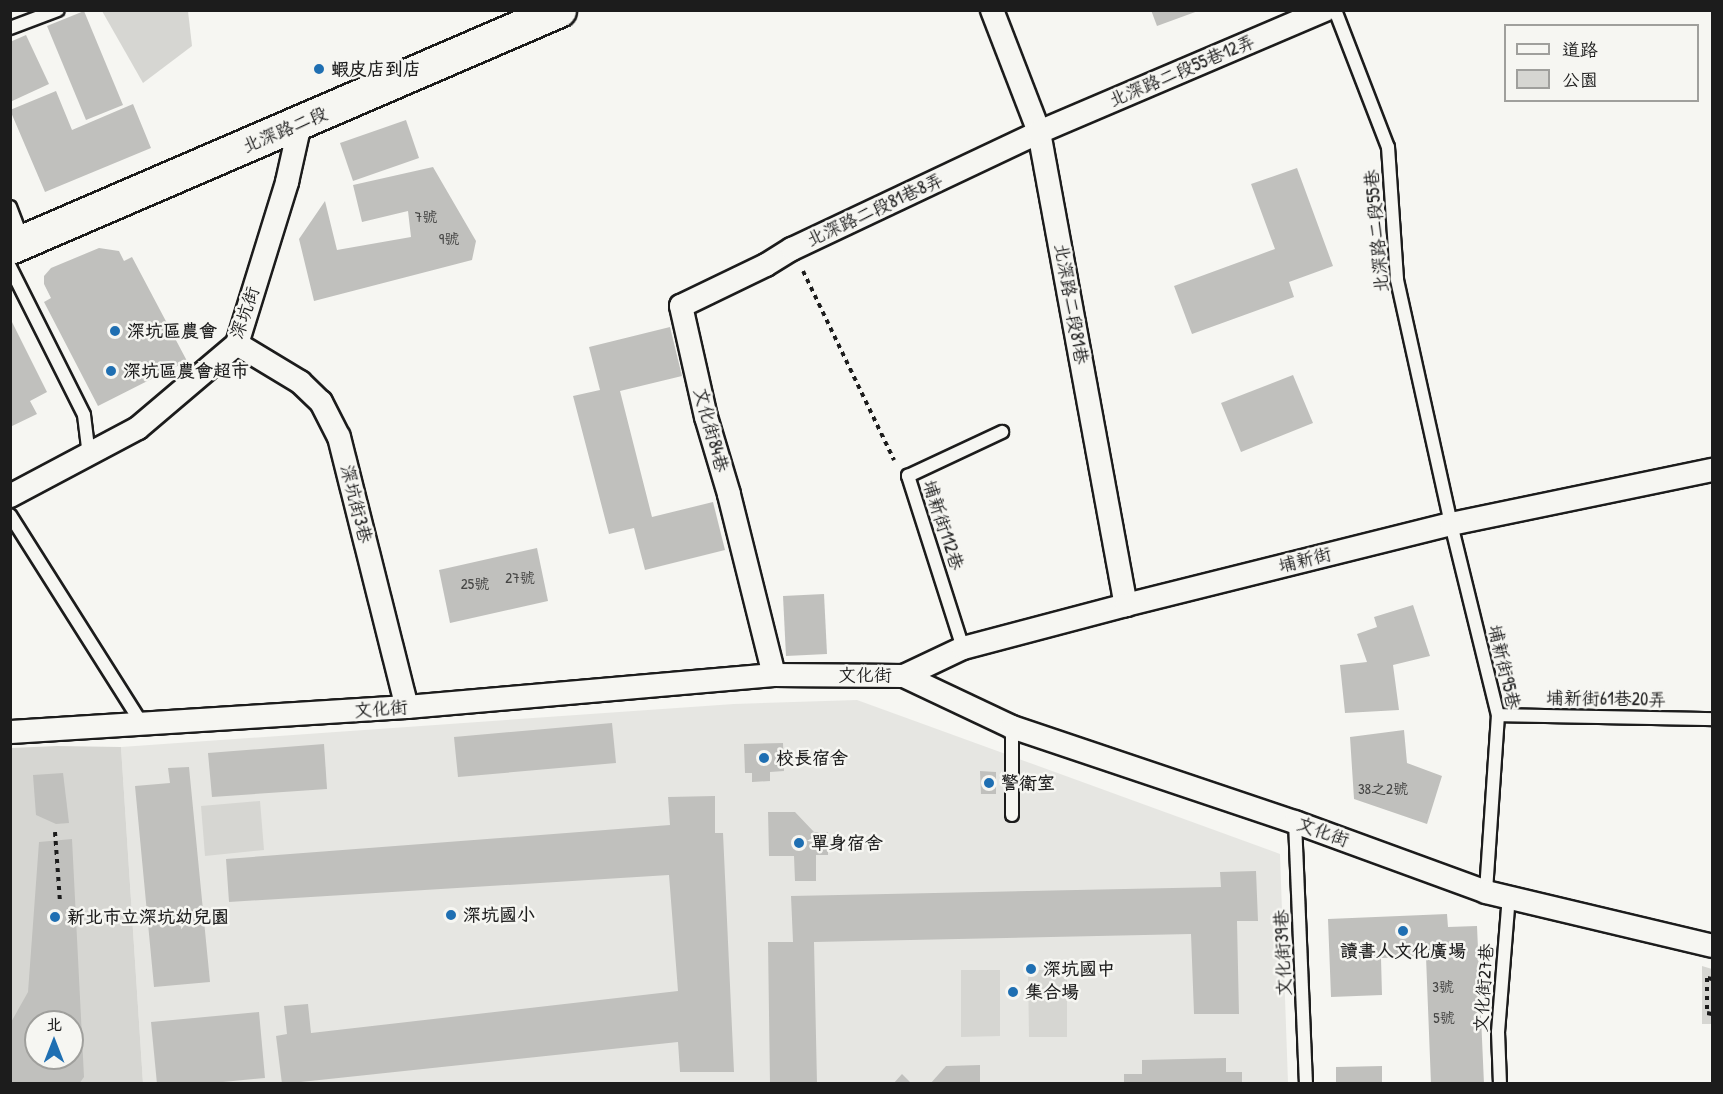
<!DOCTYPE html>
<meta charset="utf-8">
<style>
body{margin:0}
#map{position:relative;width:1723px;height:1094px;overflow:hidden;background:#f6f6f2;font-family:"Patrick Hand","LXGW WenKai TC",sans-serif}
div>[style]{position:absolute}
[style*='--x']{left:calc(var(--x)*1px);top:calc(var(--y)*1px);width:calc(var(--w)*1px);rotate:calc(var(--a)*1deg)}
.built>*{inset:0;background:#e6e6e2}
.green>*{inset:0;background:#d6d6d2}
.building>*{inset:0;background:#c0c0bd}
.path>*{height:4px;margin-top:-2px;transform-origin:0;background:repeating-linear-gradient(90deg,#1c1c1c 0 4.5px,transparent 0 9px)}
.roads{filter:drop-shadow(2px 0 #1c1c1c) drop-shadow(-2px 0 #1c1c1c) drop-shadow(0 2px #1c1c1c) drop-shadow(0 -2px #1c1c1c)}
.service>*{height:12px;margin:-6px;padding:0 6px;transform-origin:6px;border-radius:6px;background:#f6f6f2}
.minor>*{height:22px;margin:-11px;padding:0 11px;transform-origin:11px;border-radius:11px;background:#f6f6f2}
.secondary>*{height:33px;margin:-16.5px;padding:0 16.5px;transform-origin:16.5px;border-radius:16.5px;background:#f6f6f2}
.dots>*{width:16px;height:16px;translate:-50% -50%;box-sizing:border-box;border:3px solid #f6f6f2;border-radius:50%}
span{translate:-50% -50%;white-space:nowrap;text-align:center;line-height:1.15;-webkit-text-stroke:5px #f6f6f2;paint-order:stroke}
.number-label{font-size:15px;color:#454544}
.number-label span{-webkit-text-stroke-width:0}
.poi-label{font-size:18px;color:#1c1c1c;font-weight:700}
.left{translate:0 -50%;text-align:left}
.street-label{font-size:18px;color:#1c1c1c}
.frame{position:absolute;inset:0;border:12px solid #1c1c1c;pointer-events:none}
.legend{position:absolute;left:1504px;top:24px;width:195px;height:78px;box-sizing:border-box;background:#f6f6f2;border:2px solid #9f9f9c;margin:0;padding:8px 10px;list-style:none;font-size:18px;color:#1c1c1c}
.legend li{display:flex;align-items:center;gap:12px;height:30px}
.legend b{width:30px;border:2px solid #9f9f9c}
.north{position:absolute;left:24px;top:1010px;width:60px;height:60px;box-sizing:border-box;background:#f6f6f2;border:2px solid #9f9f9c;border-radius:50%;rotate:0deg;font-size:16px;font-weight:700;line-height:24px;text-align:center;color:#1c1c1c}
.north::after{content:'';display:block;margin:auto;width:21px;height:27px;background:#1f6fb2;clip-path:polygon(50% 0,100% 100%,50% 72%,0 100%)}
</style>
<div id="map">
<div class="built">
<div style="clip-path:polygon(857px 700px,1280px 854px,1288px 1083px,143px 1083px,121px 747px,734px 704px)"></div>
</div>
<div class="green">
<div style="clip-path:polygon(102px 11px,188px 11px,192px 46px,143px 83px)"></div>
<div style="clip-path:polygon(evenodd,57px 746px,121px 747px,143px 1083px,11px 1084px,11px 748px,57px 746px,36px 1022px,72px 1022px,72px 1058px,36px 1058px,36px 1022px)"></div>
<div style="clip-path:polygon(260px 801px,264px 850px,205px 856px,201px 806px)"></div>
<div style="clip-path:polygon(1702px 966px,1712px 969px,1712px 1024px,1702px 1024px)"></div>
<div style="clip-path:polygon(961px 970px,1000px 970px,1000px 1036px,961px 1037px)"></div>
<div style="clip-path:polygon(1028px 970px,1067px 970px,1067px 1037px,1029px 1037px)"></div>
</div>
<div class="building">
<div style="clip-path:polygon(1151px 10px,1198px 10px,1198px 11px,1157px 26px)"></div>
<div style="clip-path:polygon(84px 11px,123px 105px,86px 120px,47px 26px)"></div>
<div style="clip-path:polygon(26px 35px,49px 84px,10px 102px,10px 42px)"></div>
<div style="clip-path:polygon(56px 91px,72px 130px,133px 104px,151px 148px,45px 192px,10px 110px)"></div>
<div style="clip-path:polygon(406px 120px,419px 158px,353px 181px,340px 143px)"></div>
<div style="clip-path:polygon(433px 167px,476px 241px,472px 260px,314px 301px,299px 239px,325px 201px,337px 250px,411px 237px,408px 211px,362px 222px,353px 185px)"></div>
<div style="clip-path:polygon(1297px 168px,1333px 266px,1289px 282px,1294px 297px,1192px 334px,1174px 286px,1275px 249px,1251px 184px)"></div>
<div style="clip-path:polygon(99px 248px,119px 251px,124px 261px,132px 257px,187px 361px,98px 406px,44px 302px,51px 298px,44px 284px,44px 276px,51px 268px)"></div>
<div style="clip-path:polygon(10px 318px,47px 392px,30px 401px,37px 414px,10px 427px)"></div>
<div style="clip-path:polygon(670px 327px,682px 376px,620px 391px,652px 517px,713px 502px,725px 550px,645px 570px,634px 528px,609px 534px,573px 396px,600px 390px,589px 347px)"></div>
<div style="clip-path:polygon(1293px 375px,1313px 423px,1241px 452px,1221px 403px)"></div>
<div style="clip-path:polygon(537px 548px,548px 601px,450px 623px,439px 570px)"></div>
<div style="clip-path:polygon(824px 594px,827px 654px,786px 656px,783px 596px)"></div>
<div style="clip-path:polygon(1413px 605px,1430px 656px,1393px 665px,1399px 710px,1345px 713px,1340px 665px,1367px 662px,1357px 634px,1377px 627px,1374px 617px)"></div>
<div style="clip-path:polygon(612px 723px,616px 763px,458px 777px,454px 737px)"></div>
<div style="clip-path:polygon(1404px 730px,1407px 763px,1442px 776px,1427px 824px,1354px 799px,1350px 737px)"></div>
<div style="clip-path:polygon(783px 743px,784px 771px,770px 772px,770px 781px,752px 782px,752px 773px,745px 773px,744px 744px)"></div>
<div style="clip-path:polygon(324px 744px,327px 789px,212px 797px,208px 753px)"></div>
<div style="clip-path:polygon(189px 767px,210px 982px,154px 987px,135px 786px,170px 783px,168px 768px)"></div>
<div style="clip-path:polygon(980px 771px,996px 772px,996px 794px,981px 794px)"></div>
<div style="clip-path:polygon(63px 773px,69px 823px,56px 824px,36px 815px,33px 775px)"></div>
<div style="clip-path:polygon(715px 796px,715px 833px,723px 833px,734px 1072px,680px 1072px,678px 1042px,282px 1084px,276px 1036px,287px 1034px,284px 1006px,308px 1004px,311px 1033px,678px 991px,669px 875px,229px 902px,226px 859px,670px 825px,668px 797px)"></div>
<div style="clip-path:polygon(768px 812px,795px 812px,814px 832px,828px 832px,828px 855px,816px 855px,816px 881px,795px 881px,794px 856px,769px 856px)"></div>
<div style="clip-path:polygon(evenodd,72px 839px,84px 1077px,79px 1084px,10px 1084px,10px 1024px,28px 992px,39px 842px,72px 839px,36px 1022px,72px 1022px,72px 1058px,36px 1058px,36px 1022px)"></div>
<div style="clip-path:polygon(1256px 871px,1258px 921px,1237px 921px,1239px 1014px,1194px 1014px,1191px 934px,814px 942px,817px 1084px,770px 1084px,768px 942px,793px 942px,791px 896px,1221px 887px,1220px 872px)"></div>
<div style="clip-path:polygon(1447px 914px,1448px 927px,1477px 926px,1484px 1084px,1431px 1084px,1426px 957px,1381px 958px,1382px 995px,1331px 997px,1328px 919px)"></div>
<div style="clip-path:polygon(259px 1012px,265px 1078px,203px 1084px,157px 1084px,151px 1022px)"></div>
<div style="clip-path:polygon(1226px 1058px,1226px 1072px,1242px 1072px,1242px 1084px,1124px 1084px,1124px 1074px,1142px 1074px,1142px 1060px)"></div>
<div style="clip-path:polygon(980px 1065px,980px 1084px,930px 1084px,946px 1066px)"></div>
<div style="clip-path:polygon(1382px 1066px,1382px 1084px,1336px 1084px,1336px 1067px)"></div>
<div style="clip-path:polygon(902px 1074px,912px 1084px,893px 1084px)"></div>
</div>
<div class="path">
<div style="--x:803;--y:271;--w:210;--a:64.3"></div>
<div style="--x:55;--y:832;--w:69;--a:85.9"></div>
<div style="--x:1712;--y:979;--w:5;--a:-169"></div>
<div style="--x:1707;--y:978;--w:35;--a:90"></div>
<div style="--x:1707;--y:1013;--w:5;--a:11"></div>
</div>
<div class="roads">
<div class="service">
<div style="--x:1335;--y:10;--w:147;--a:68.9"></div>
<div style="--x:1388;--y:147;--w:133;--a:86.1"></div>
<div style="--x:1397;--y:280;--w:250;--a:77.5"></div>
<div style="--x:1451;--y:524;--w:197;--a:76.2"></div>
<div style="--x:1498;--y:715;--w:177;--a:93.9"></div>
<div style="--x:10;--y:28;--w:51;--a:-20.6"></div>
<div style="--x:10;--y:207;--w:36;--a:69"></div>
<div style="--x:10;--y:267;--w:165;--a:63.4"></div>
<div style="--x:84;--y:415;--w:39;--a:83"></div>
<div style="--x:10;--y:515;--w:249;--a:57.7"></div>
<div style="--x:963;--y:648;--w:181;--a:-107.7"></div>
<div style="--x:908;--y:476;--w:104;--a:-25.1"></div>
<div style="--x:1498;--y:715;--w:214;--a:1.1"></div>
<div style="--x:1012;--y:727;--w:88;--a:90"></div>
<div style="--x:1295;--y:822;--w:262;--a:87.6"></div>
<div style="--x:1500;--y:1084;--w:52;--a:-92.2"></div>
<div style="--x:1498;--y:1032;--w:136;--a:-85.4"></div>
</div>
<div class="minor">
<div style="--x:992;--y:10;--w:131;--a:68.9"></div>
<div style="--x:1039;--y:132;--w:481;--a:79.6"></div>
<div style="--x:237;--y:344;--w:74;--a:31.1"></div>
<div style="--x:300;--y:382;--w:29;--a:44"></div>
<div style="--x:321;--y:402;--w:39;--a:63"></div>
<div style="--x:339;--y:437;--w:278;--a:75.9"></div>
<div style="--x:10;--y:496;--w:145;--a:-28"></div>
<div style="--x:138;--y:428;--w:130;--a:-40.3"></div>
<div style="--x:237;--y:344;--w:170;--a:-72.8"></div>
<div style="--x:287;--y:182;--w:59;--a:-77.4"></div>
<div style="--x:774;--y:675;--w:187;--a:-104"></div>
<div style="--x:729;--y:494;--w:80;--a:-106.6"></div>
<div style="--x:706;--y:417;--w:114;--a:-102.7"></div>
<div style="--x:681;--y:306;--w:94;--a:-25.8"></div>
<div style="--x:766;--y:265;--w:31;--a:-32"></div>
<div style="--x:792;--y:249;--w:273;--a:-25.3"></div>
<div style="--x:1039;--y:132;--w:311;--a:-23.1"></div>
<div style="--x:904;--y:676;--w:65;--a:-25.4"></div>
<div style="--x:963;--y:648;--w:169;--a:-14.8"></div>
<div style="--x:1126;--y:605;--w:335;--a:-14"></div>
<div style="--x:1451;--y:524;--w:267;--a:-11.7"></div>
<div style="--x:10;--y:732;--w:398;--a:-3.6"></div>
<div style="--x:407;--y:707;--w:368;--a:-5"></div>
<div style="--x:774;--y:675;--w:130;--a:0.4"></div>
<div style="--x:904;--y:676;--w:119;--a:25.3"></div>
<div style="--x:1012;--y:727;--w:299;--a:18.6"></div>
<div style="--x:1295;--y:822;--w:203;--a:20.1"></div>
<div style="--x:1486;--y:892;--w:232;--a:13.4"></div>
</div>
<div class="secondary">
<div style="--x:10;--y:247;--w:598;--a:-23.35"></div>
</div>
</div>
<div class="dots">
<div style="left:319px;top:69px;background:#1f6fb2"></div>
<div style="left:115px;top:331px;background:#1f6fb2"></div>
<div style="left:111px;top:371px;background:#1f6fb2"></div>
<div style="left:764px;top:758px;background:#1f6fb2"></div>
<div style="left:989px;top:783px;background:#1f6fb2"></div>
<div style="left:799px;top:843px;background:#1f6fb2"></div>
<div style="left:451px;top:915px;background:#1f6fb2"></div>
<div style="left:55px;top:917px;background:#1f6fb2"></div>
<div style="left:1403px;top:931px;background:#1f6fb2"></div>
<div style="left:1031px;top:969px;background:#1f6fb2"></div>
<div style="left:1013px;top:992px;background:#1f6fb2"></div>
</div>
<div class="number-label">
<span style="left:426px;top:217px">7號</span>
<span style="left:449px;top:239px">9號</span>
<span style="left:520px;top:578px">27號</span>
<span style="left:475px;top:584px">25號</span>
<span style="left:1383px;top:789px">38之2號</span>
<span style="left:1443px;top:987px">3號</span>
<span style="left:1444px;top:1018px">5號</span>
</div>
<div class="poi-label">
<span class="left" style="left:331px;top:69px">蝦皮店到店</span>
<span class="left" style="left:127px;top:331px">深坑區農會</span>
<span class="left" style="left:123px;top:371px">深坑區農會超市</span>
<span class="left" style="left:776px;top:758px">校長宿舍</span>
<span class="left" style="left:1001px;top:783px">警衛室</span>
<span class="left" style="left:811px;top:843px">單身宿舍</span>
<span class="left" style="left:463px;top:915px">深坑國小</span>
<span class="left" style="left:67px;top:917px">新北市立深坑幼兒園</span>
<span style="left:1403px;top:951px">讀書人文化廣場</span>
<span class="left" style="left:1043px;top:969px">深坑國中</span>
<span class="left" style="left:1025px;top:992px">集合場</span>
</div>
<div class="street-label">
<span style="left:1182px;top:71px;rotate:-23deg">北深路二段55巷12弄</span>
<span style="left:285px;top:130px;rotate:-23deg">北深路二段</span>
<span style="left:875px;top:210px;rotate:-25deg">北深路二段81巷8弄</span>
<span style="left:1377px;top:231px;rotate:-95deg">北深路二段55巷</span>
<span style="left:1071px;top:304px;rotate:80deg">北深路二段81巷</span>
<span style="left:245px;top:313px;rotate:-71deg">深坑街</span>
<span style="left:711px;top:430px;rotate:75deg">文化街84巷</span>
<span style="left:356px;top:504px;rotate:76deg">深坑街3巷</span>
<span style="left:943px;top:525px;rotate:72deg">埔新街112巷</span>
<span style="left:1305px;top:560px;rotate:-14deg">埔新街</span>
<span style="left:1504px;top:667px;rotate:77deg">埔新街95巷</span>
<span style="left:865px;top:675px">文化街</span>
<span style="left:1606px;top:699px;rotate:1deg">埔新街61巷20弄</span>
<span style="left:381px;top:709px;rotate:-4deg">文化街</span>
<span style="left:1323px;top:832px;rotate:20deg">文化街</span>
<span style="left:1283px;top:953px;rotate:-92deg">文化街39巷</span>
<span style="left:1484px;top:988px;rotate:-86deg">文化街27巷</span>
</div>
<div class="frame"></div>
<ul class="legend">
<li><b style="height:8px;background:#f6f6f2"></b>道路</li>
<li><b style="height:16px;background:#d6d6d2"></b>公園</li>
</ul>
<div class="north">北</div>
</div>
